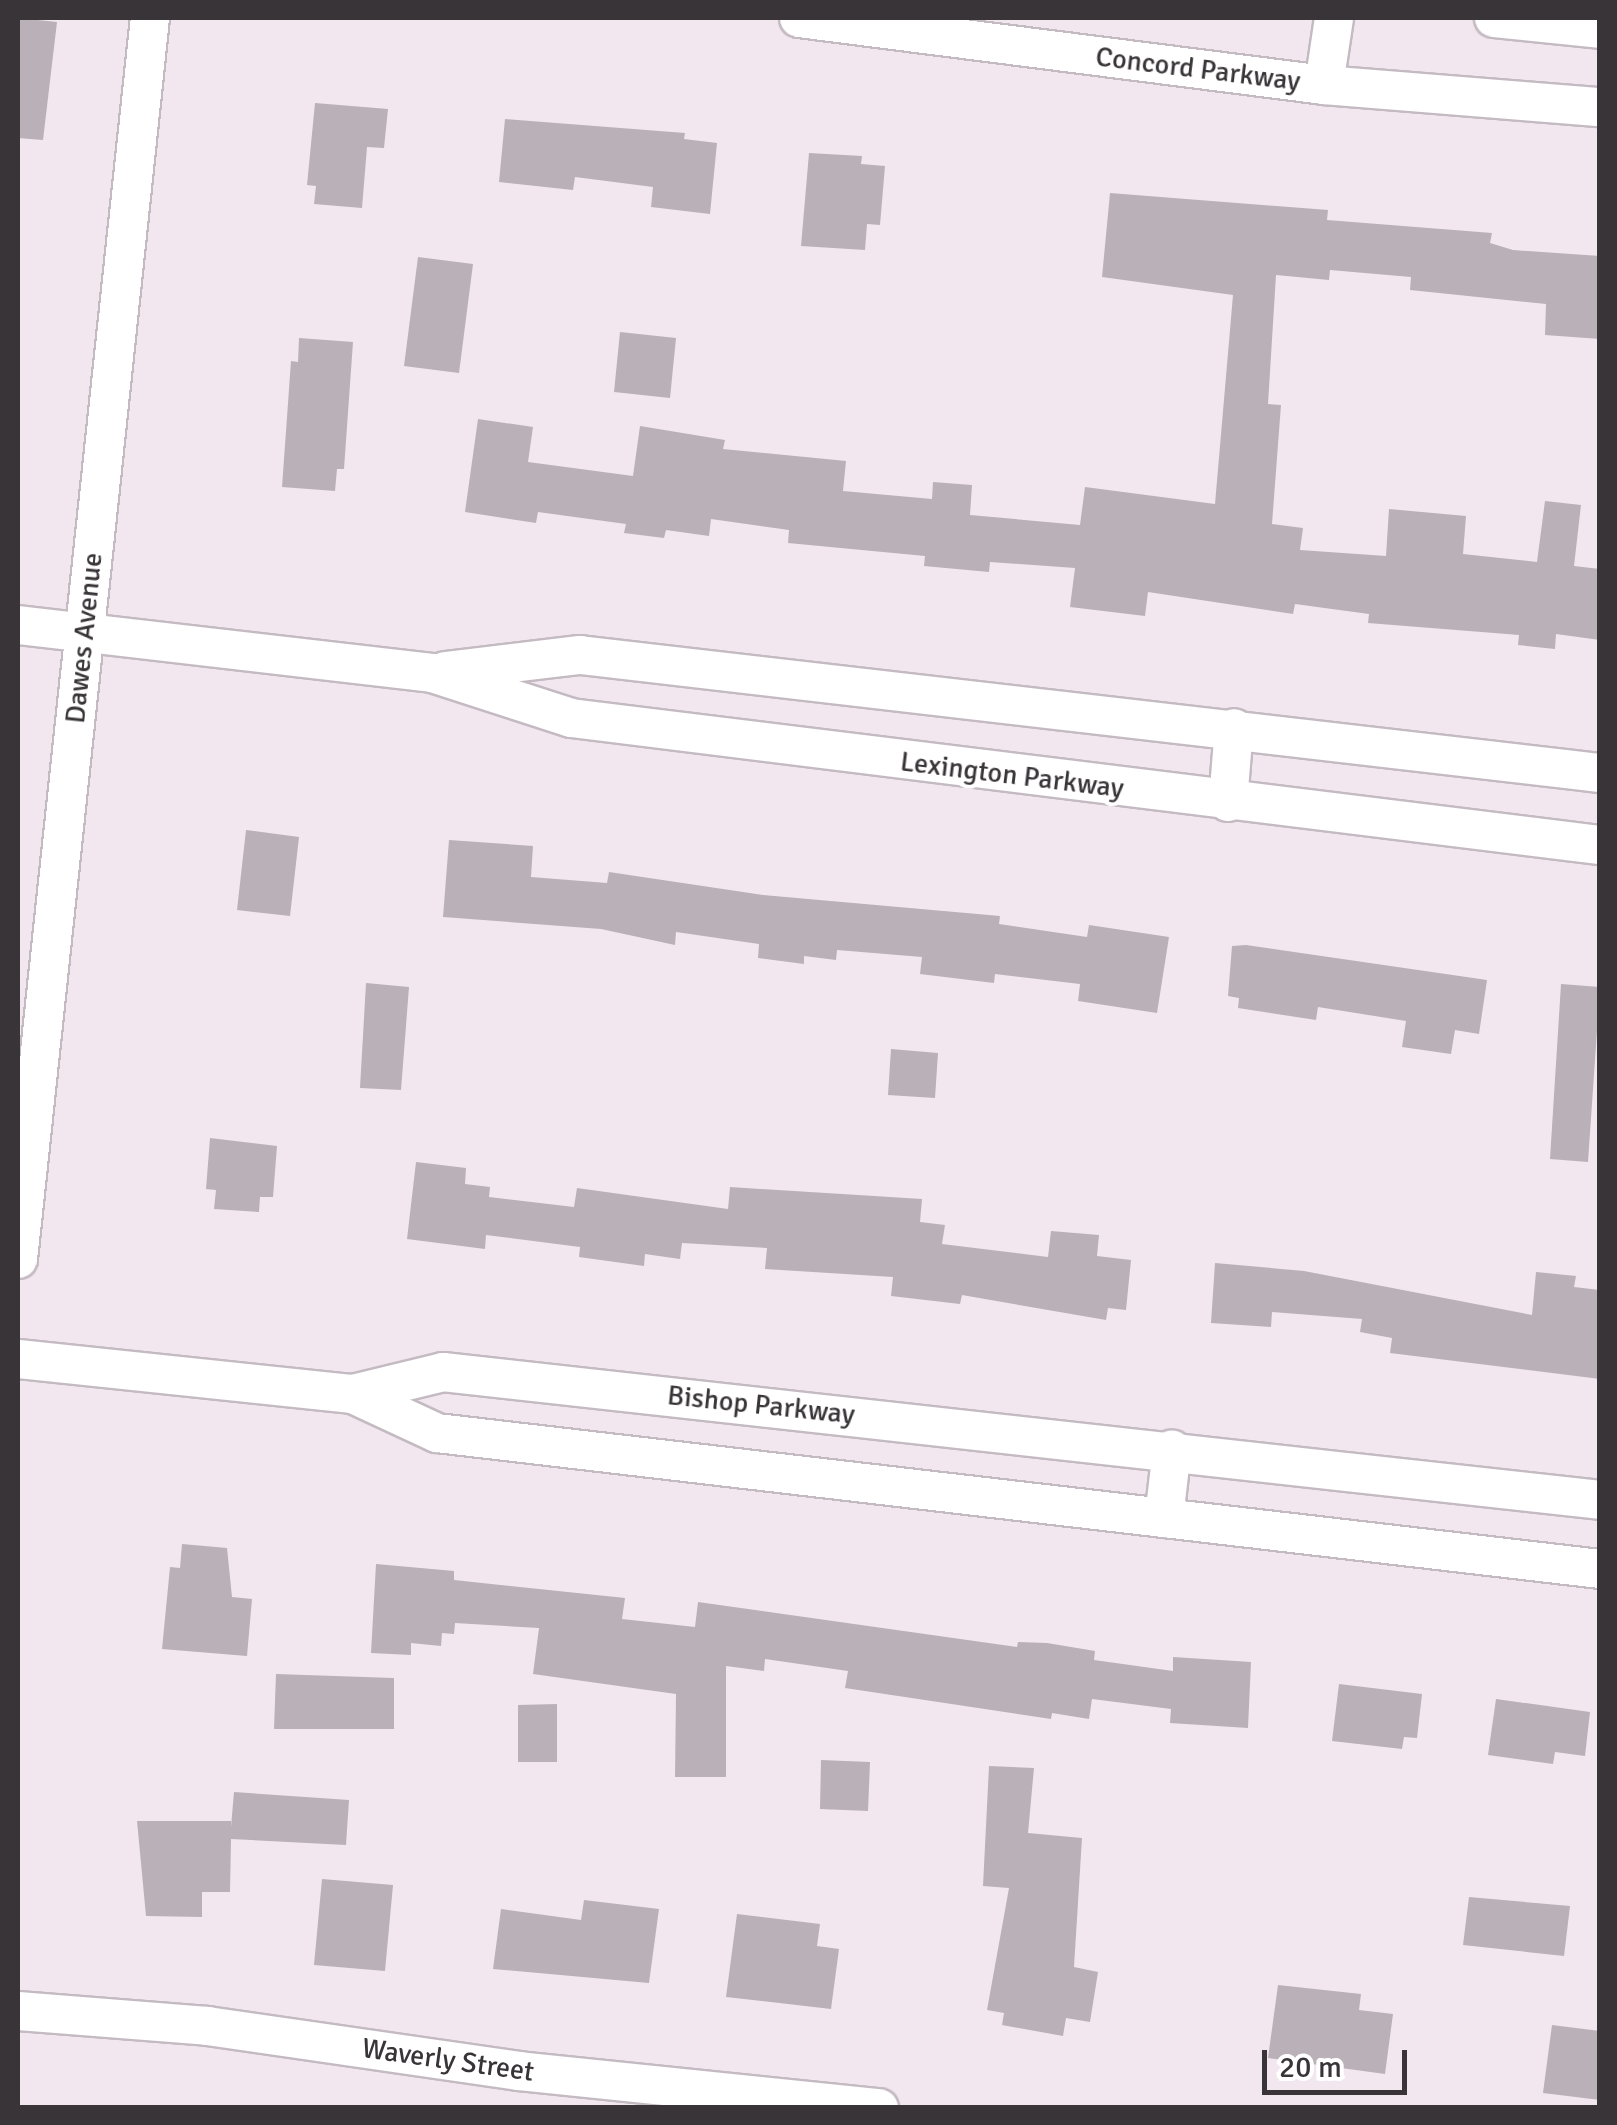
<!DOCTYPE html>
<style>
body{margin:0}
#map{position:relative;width:1617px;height:2125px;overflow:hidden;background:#f2e7ef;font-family:Signika,sans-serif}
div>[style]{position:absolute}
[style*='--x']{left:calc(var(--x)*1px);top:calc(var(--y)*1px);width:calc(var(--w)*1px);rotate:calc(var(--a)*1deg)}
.building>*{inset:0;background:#bab0b7}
.roads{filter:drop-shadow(2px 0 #c4bac2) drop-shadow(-2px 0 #c4bac2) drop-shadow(0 2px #c4bac2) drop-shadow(0 -2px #c4bac2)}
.minor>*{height:38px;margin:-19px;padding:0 19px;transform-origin:19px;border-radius:19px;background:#fff}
span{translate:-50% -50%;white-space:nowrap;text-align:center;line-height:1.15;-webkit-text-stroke:8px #fff;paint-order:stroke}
.street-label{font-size:28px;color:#383437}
.frame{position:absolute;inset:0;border:20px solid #383437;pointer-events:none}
.scale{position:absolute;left:1262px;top:2050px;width:145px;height:45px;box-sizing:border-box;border:5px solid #383437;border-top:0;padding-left:12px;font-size:30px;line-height:35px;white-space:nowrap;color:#383437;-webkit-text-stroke:8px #fff;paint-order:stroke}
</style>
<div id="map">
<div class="building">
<div style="clip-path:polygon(18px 18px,57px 22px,43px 140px,18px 138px)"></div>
<div style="clip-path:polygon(315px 103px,388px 109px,384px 148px,367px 147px,362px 208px,314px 204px,316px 186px,307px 185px)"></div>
<div style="clip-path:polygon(505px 119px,685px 133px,684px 139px,717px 143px,710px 214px,651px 207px,653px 187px,575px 177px,573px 190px,499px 182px)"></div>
<div style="clip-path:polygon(809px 153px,862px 156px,861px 164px,885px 166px,880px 225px,867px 224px,865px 250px,801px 246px)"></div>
<div style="clip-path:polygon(1110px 193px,1328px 210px,1327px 220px,1492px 233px,1490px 243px,1513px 250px,1600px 256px,1600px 339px,1545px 335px,1546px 304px,1410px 290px,1411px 277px,1330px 270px,1329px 280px,1276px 275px,1268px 404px,1281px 405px,1272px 524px,1303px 528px,1300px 550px,1386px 556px,1389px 509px,1466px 516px,1463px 554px,1537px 562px,1545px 501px,1581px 505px,1574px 566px,1600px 569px,1600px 640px,1556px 634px,1555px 649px,1518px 645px,1519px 635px,1368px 623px,1369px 614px,1295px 604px,1293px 614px,1148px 592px,1145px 616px,1070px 607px,1075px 568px,990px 562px,989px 572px,924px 566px,925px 556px,788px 543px,789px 530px,711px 519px,709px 536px,666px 530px,664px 538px,624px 533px,626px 524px,538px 512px,536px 523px,465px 512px,478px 419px,533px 427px,528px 462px,633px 476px,640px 426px,725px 440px,723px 449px,846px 461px,843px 491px,932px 499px,933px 482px,972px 485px,970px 515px,1080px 525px,1085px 487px,1215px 504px,1233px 295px,1102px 277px)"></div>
<div style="clip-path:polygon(418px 257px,473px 264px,459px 373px,404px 366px)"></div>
<div style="clip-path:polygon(620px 332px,676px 338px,670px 398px,614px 392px)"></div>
<div style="clip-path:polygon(299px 338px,353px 342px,344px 469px,337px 469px,335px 491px,282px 487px,291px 361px,298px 362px)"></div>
<div style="clip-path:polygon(246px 830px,299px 837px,290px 916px,237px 910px)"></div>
<div style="clip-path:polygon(449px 840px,533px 846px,531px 877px,607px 883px,609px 872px,763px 895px,1000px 916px,999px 924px,1087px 937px,1089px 925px,1169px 937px,1157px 1013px,1078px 1001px,1080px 984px,995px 974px,994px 983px,920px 974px,922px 957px,837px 950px,836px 960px,804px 956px,804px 964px,758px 958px,759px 944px,676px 932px,675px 945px,601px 929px,443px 917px)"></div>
<div style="clip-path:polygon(1246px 945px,1487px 980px,1479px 1034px,1455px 1030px,1451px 1054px,1402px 1047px,1406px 1021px,1318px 1007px,1316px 1020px,1238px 1008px,1239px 998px,1228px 996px,1232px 946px)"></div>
<div style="clip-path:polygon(366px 983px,409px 987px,401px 1090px,360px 1088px)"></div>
<div style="clip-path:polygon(1561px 984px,1600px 987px,1588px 1162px,1550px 1159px)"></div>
<div style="clip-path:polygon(891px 1049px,938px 1053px,935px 1098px,888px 1095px)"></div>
<div style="clip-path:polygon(210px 1138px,277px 1146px,273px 1197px,260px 1197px,259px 1212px,214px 1209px,216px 1190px,206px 1189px)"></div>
<div style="clip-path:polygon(416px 1162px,466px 1168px,465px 1184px,490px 1187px,489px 1197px,574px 1207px,577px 1188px,728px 1209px,730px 1187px,922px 1199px,920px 1222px,945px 1225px,942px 1244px,1048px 1257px,1051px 1231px,1099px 1235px,1097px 1256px,1131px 1260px,1126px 1310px,1108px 1308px,1106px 1320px,962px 1295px,960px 1304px,891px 1296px,893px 1277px,765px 1269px,767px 1248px,682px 1243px,680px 1259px,645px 1254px,644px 1266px,579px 1257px,580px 1247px,486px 1235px,485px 1249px,407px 1239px)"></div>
<div style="clip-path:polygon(1215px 1263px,1304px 1271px,1532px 1315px,1536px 1272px,1576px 1276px,1574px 1287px,1600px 1290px,1600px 1379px,1390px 1353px,1392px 1338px,1360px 1332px,1362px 1319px,1272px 1312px,1271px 1327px,1211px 1323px)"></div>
<div style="clip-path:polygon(182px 1544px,227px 1548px,232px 1597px,252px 1599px,247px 1656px,162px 1649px,170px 1567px,180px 1568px)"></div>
<div style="clip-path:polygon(376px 1564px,454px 1571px,454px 1580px,625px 1598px,622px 1619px,695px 1627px,698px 1602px,1017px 1647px,1018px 1642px,1047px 1643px,1095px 1651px,1094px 1660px,1173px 1671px,1173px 1657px,1251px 1662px,1248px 1728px,1170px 1723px,1171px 1709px,1092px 1699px,1089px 1719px,1052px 1713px,1051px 1719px,845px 1688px,848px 1671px,765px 1659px,764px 1671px,726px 1666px,726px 1777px,675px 1777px,676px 1694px,533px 1674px,539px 1628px,455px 1623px,454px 1634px,442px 1633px,441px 1646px,411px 1643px,411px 1655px,371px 1653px)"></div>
<div style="clip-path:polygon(276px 1674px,394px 1678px,394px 1729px,274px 1729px)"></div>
<div style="clip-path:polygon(1339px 1684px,1422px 1694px,1417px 1738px,1404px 1737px,1402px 1749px,1332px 1741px)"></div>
<div style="clip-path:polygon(1496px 1699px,1590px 1712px,1585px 1756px,1555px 1752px,1553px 1764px,1488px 1755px)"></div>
<div style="clip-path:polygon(557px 1704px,557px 1762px,518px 1762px,518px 1705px)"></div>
<div style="clip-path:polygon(821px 1760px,870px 1762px,868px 1811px,820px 1809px)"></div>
<div style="clip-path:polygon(989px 1766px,1034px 1768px,1028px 1833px,1082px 1838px,1074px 1967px,1098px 1972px,1090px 2022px,1066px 2018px,1063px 2036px,1002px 2025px,1004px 2013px,987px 2010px,1009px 1888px,983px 1886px)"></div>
<div style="clip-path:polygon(234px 1792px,349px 1800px,346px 1845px,231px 1839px,230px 1892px,202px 1892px,202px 1917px,146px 1916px,137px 1821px,231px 1821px,231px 1827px)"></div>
<div style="clip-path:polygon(322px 1879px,393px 1885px,385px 1971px,314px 1965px)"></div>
<div style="clip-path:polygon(1469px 1897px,1570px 1906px,1564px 1956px,1463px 1945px)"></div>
<div style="clip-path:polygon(584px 1900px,659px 1909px,649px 1983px,493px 1969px,501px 1909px,581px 1920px)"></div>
<div style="clip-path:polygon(737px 1914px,820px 1924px,817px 1946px,839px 1949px,831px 2009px,726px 1997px)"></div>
<div style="clip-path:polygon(1278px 1985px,1361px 1994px,1359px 2010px,1393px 2014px,1385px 2074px,1268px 2058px)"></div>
<div style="clip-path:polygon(1552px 2025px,1600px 2031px,1600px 2100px,1543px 2093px)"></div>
</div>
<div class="roads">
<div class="minor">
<div style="--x:799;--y:18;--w:529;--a:7.27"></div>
<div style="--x:1324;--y:85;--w:277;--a:4.6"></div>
<div style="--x:1494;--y:18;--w:107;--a:5.9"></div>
<div style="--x:1324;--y:85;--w:68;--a:-81.5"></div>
<div style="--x:18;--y:625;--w:417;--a:6.6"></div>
<div style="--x:432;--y:673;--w:146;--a:17.9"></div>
<div style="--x:571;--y:718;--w:1037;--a:7.04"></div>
<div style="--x:445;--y:671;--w:136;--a:-6.8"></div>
<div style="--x:580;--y:655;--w:1027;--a:6.6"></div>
<div style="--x:1228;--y:802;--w:74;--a:-85.4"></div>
<div style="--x:18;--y:1259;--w:1248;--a:-83.93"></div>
<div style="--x:18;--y:1359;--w:337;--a:6"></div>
<div style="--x:353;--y:1394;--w:93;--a:24.9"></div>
<div style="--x:437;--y:1433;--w:1171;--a:6.67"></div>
<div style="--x:353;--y:1394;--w:93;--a:-13.7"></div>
<div style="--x:443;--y:1372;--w:1164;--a:6.31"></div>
<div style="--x:1164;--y:1518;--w:69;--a:-83.4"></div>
<div style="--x:18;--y:2011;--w:190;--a:4.5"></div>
<div style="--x:207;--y:2026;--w:315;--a:8.2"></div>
<div style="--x:519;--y:2071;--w:362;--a:5.9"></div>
</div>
</div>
<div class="street-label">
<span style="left:1198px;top:69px;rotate:7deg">Concord Parkway</span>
<span style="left:84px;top:638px;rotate:-84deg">Dawes Avenue</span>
<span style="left:1012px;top:775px;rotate:7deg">Lexington Parkway</span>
<span style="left:761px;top:1405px;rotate:6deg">Bishop Parkway</span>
<span style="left:448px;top:2060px;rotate:8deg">Waverly Street</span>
</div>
<div class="frame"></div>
<div class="scale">20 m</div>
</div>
